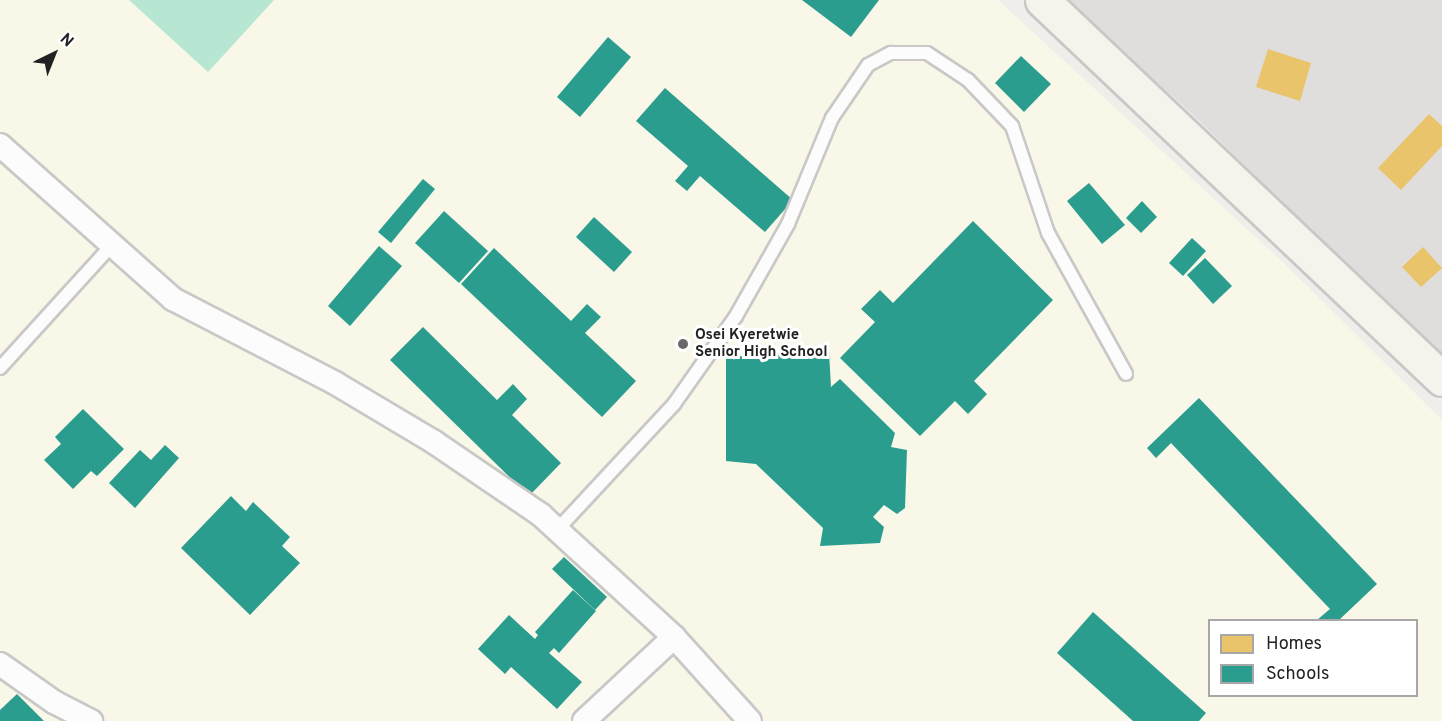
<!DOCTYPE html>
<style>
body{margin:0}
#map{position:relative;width:1442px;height:721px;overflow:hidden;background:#f0eeeb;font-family:Overpass,sans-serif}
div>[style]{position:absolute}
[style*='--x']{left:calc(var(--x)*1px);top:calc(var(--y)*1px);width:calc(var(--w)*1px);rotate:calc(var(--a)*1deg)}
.residential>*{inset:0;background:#dfdedc}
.education>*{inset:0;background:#f8f7e8}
.pitch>*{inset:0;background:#b7e6d2}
.homes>*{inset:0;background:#e9c46a}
.schools>*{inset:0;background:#2a9d8f}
.roads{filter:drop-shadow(2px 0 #c9c8c7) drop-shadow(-2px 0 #c9c8c7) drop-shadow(0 2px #c9c8c7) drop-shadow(0 -2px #c9c8c7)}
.lane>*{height:12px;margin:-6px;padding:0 6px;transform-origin:6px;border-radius:6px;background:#fdfcfc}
.street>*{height:22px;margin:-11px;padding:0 11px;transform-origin:11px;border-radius:11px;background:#fdfcfc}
.secondary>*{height:33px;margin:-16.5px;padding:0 16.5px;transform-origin:16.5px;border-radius:16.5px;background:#f4f4ed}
.dots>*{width:16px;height:16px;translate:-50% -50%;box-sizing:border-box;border:3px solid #fff;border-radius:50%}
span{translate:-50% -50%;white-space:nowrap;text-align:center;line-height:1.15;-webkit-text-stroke:6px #fff;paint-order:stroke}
.poi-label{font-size:15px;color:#222;font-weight:700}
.left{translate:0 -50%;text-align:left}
.legend{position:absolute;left:1208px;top:619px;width:210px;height:78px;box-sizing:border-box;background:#fff;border:2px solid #a7a7a7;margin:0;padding:8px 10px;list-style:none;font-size:18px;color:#222}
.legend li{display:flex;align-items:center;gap:12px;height:30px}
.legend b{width:30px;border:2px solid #a7a7a7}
.north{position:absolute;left:24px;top:24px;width:60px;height:60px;-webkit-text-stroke:4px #fff;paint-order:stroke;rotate:43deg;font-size:16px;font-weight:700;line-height:24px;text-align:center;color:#222}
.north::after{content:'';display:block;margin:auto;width:21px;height:27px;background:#222;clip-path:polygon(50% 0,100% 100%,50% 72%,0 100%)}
</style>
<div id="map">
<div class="residential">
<div style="clip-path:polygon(1064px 0,1442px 0,1442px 368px,1372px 289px,1190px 112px)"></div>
</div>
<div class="education">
<div style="clip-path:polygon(evenodd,0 0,998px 0,1289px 268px,1442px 420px,1442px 721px,0 721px,0 0,1210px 620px,1416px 620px,1416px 696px,1210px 696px,1210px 620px)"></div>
</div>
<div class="pitch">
<div style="clip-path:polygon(129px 0,274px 0,208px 72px)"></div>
</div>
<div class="homes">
<div style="clip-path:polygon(1268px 49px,1311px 63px,1300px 101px,1256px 87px)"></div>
<div style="clip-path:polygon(1429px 114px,1442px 126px,1442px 146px,1401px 190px,1378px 168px)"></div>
<div style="clip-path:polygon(1423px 247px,1442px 268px,1421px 287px,1402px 267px)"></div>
</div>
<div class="schools">
<div style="clip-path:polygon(802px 0,879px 0,851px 37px)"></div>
<div style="clip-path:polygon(608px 37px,631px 57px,580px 117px,557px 97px)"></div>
<div style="clip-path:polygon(1021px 56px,1051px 84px,1024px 112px,995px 83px)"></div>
<div style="clip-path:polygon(665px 88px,793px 200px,765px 232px,700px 176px,687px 191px,675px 181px,688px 166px,636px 121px)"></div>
<div style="clip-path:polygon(423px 179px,435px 189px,391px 243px,378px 232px)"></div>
<div style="clip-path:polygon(1089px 183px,1125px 225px,1102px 244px,1067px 201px)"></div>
<div style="clip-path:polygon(1142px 201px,1157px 217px,1141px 233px,1126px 218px)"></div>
<div style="clip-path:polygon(444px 211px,488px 251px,459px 283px,415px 243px)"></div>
<div style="clip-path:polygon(594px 217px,632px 252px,614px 272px,576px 237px)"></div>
<div style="clip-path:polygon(973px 221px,1053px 300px,974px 381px,987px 394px,968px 414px,955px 401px,920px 436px,840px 358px,875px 322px,861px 309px,880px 290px,893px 303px)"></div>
<div style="clip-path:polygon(1192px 238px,1206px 251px,1183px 276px,1169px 263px)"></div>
<div style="clip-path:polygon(379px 246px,402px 266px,350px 326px,328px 306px)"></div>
<div style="clip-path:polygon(494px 248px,571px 321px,587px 304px,601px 317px,585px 333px,636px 381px,602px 417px,461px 284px)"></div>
<div style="clip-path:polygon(1205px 258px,1232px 286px,1213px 304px,1187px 275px)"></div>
<div style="clip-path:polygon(423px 327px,497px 400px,513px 384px,527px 399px,512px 415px,561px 463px,529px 496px,390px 360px)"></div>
<div style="clip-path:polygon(829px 352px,831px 387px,840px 379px,895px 433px,891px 447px,907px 450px,905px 508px,897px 514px,884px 505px,873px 517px,884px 527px,880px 543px,820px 546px,823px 528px,756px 464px,726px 461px,726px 357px)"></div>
<div style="clip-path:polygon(1199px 398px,1377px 584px,1339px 620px,1317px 620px,1330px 609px,1171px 443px,1156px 458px,1147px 448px)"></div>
<div style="clip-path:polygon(83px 409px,124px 449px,97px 476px,91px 471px,73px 489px,44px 460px,61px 444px,55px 437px)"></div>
<div style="clip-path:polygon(165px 445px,179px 458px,135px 508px,109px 483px,140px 450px,151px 460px)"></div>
<div style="clip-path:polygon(231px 496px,246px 511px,253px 502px,290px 537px,282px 546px,300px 563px,250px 615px,181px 548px)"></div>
<div style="clip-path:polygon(564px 557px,607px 597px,595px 610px,552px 569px)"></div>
<div style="clip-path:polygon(573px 590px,596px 611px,559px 653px,554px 648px,549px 653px,582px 682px,557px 709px,511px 667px,505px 674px,478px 649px,509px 615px,535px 639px,538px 635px,535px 632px)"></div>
<div style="clip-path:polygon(1093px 612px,1206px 713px,1199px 721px,1133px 721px,1057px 653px)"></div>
<div style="clip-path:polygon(17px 694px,44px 721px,0 721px,0 710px)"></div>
</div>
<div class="roads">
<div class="lane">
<div style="--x:0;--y:368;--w:166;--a:-47.7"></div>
<div style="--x:557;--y:530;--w:172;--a:-47.1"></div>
<div style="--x:674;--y:404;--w:108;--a:-54.8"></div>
<div style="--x:736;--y:316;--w:106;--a:-60.5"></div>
<div style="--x:788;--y:224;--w:115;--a:-67.5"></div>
<div style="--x:832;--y:118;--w:64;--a:-55.8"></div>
<div style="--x:868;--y:65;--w:26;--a:-28"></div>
<div style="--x:891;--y:53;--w:36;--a:0"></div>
<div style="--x:927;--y:53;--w:49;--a:33.4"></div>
<div style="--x:968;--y:80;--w:64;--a:46.3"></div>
<div style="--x:1012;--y:126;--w:113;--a:71.4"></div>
<div style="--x:1048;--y:233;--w:161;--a:61"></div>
</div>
<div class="street">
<div style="--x:0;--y:145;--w:232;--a:41.7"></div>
<div style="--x:173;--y:299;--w:182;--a:27.4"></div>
<div style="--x:335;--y:383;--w:115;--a:30.8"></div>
<div style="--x:434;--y:442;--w:130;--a:34.3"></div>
<div style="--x:541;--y:515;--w:180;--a:42.5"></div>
<div style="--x:674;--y:637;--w:113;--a:47.9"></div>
<div style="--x:0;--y:664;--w:66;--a:35.1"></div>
<div style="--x:54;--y:702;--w:42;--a:27.2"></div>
<div style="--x:584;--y:721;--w:123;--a:-43"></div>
</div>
<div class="secondary">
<div style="--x:1042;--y:0;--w:551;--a:43.46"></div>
</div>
</div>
<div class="dots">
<div style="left:683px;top:344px;background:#6a6968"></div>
</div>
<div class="poi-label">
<span class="left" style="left:695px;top:344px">Osei Kyeretwie<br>Senior High School</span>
</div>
<ul class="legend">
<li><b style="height:16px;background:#e9c46a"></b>Homes</li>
<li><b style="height:16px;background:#2a9d8f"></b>Schools</li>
</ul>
<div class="north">N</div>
</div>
